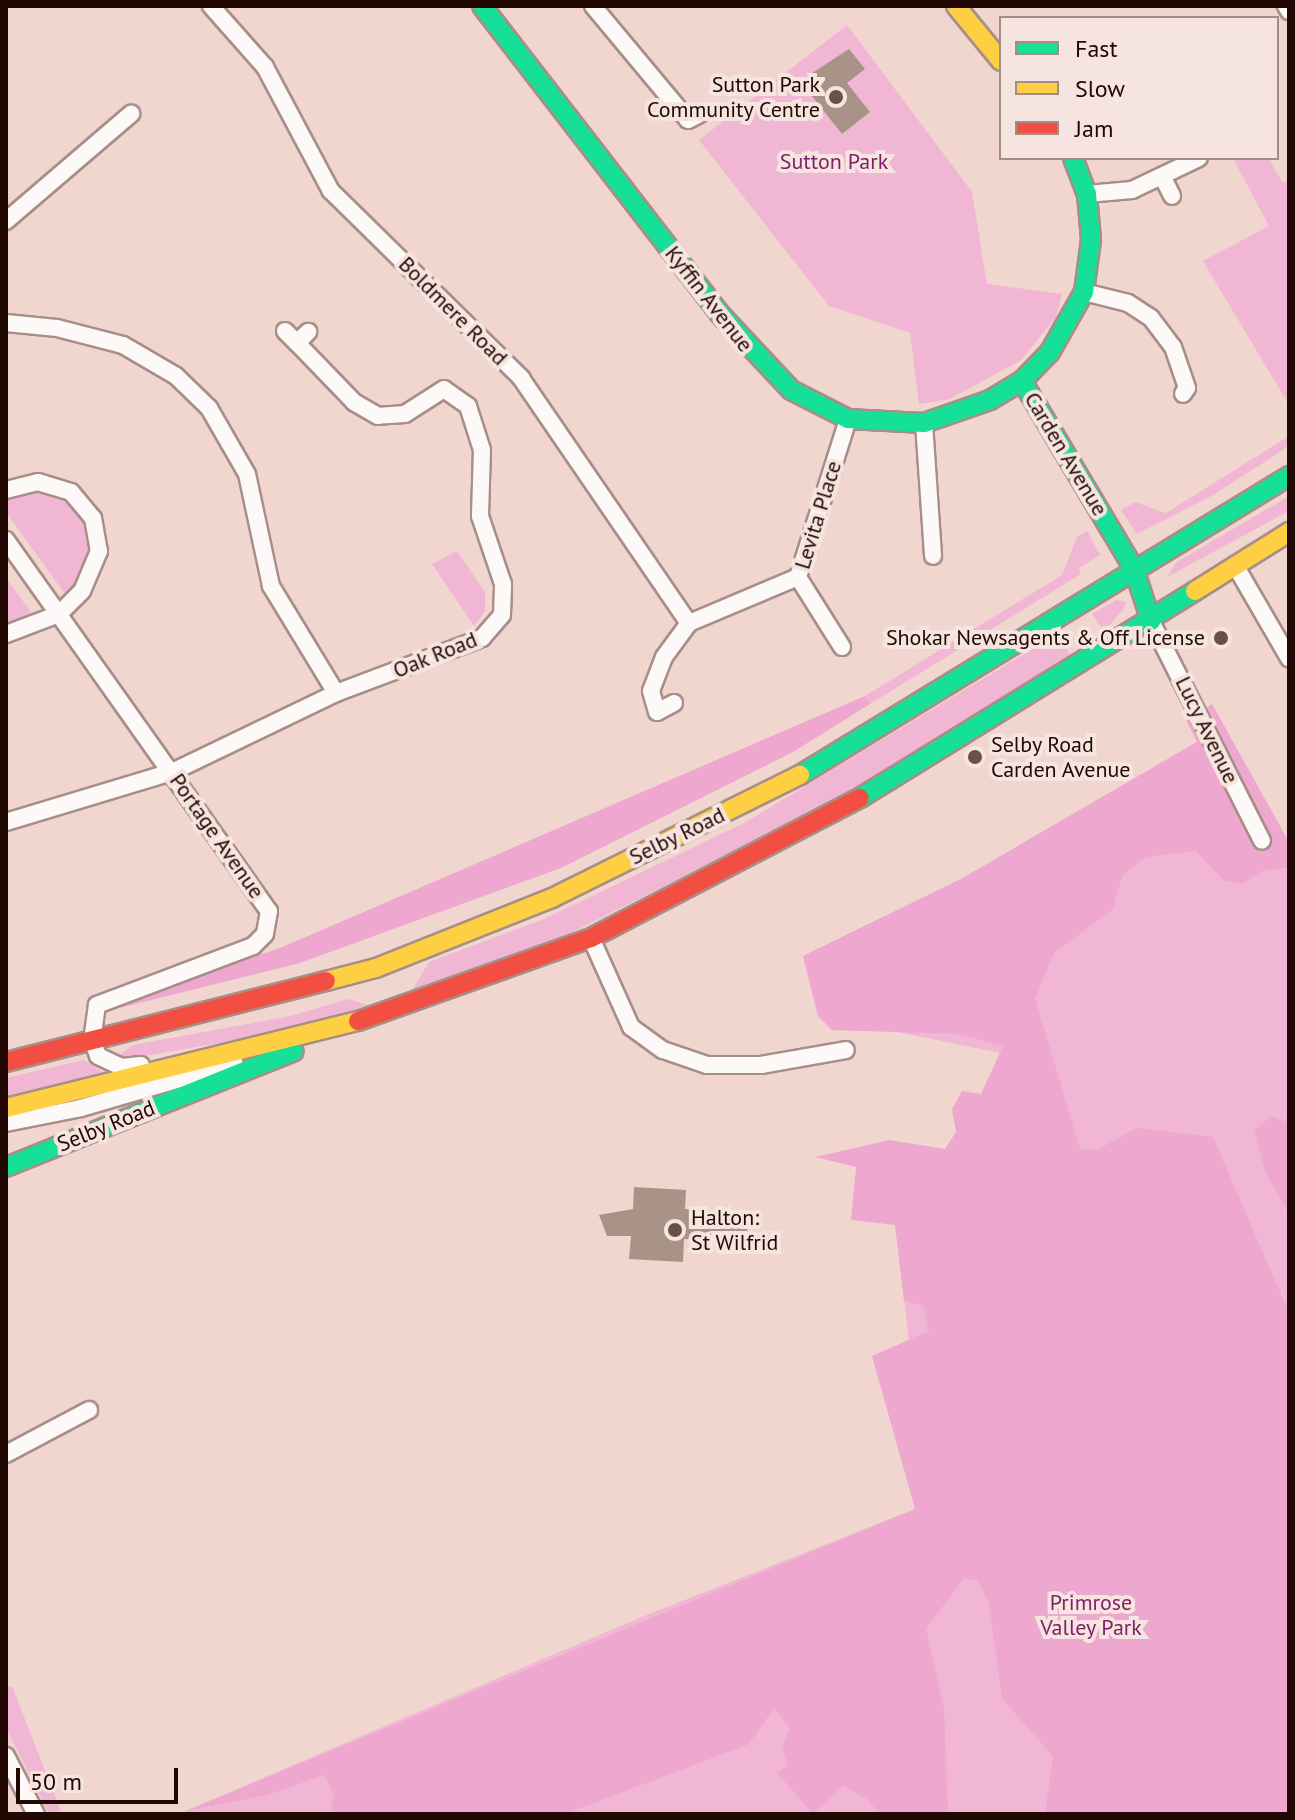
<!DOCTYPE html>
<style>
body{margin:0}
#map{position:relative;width:1295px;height:1820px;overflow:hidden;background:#f0d6ce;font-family:"PT Sans",sans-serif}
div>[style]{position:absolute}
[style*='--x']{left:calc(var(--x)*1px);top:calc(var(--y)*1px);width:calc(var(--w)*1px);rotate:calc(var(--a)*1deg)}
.green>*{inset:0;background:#f1b6d4}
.forest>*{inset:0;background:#eea7ce}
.building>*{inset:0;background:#a99386}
.roads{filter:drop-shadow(2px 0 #a78e87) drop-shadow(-2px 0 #a78e87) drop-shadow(0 2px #a78e87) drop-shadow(0 -2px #a78e87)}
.street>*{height:16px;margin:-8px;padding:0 8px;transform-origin:8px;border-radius:8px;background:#fdf9f8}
.fast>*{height:18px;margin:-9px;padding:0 9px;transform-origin:9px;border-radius:9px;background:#16e098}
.slow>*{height:18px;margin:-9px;padding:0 9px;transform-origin:9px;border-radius:9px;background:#ffcf43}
.jam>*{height:18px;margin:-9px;padding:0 9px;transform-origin:9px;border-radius:9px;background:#f24e42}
.dots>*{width:22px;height:22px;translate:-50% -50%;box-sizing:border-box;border:4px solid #f5e4df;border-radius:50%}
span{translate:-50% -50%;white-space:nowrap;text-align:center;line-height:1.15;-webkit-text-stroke:8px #f5e4df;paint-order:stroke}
.poi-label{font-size:22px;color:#220802}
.right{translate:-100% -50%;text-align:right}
.left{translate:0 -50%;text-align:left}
.park-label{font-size:22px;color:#7f2069}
.street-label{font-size:22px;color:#220802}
.frame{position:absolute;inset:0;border:8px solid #220802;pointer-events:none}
.legend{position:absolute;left:999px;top:16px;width:280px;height:144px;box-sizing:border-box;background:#f5e4df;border:2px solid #a18c87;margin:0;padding:10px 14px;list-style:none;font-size:24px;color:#220802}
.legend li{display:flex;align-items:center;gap:16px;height:40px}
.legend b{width:40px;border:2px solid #a18c87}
.scale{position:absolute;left:16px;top:1768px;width:162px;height:36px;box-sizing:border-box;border:4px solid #220802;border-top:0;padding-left:10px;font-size:24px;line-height:28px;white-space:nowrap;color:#220802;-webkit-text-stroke:6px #f5e4df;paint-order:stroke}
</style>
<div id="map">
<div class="green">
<div style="clip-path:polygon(847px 25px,972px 192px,987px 284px,1062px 294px,1056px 317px,1021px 360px,950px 399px,919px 404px,910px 333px,829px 306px,699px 140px)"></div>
<div style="clip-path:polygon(1233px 158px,1268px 158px,1283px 183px,1289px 180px,1289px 405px,1203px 261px,1269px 226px)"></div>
<div style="clip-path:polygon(1289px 436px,1289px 446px,1215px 494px,1137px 534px,1121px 510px,1135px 502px,1166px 513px)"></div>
<div style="clip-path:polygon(32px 490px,66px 498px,89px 525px,93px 560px,68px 598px,6px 512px,6px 500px)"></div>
<div style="clip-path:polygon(1289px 496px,1289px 511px,1167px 577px,1177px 562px)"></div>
<div style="clip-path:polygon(1087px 531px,1100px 555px,1079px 568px,1081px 574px,870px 704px,865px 696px,1062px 575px,1077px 537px)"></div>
<div style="clip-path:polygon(457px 551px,485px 592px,485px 611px,474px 626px,432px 564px)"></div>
<div style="clip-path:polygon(6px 578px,36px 619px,6px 629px)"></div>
<div style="clip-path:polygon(1116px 600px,1126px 602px,1123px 610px,1104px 631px,1092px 614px)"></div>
<div style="clip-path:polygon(1059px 633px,1070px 656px,845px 795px,553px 942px,411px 992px,429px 962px,544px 919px,744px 823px)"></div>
<div style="clip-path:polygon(1197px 742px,1289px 853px,1289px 1814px,178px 1814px,649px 1614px,928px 1504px,892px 1195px,1045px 1084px,1035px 1060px,818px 1016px,803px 956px,961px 879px)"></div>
<div style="clip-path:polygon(348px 999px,367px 1005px,293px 1030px,128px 1059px,120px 1055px,133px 1045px,291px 1016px)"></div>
<div style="clip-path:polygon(84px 1060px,103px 1072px,6px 1105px,6px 1078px)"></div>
<div style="clip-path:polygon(12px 1686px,62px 1814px,49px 1814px,6px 1728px,6px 1688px)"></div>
</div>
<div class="forest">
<div style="clip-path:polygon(865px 696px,870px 704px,793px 752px,561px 868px,300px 963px,119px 1008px,117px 1003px,280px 948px)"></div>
<div style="clip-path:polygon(1212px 704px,1289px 842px,1289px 867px,1262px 871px,1242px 884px,1224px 881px,1196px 851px,1145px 857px,1122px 876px,1113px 909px,1054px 953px,1035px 999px,1080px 1149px,1097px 1150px,1137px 1128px,1213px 1137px,1289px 1313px,1289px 1814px,1045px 1814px,1053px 1756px,1002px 1699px,989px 1603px,978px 1580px,963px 1579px,926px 1629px,944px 1708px,948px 1814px,878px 1814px,870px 1801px,843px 1785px,813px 1814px,777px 1773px,788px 1765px,782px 1749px,790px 1728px,774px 1708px,749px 1744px,565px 1814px,339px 1814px,331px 1808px,334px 1794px,324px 1775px,267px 1795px,186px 1811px,915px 1509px,872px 1356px,929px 1331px,923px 1305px,904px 1301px,895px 1225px,851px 1220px,856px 1167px,815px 1157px,890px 1140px,945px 1149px,956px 1132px,952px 1109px,962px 1091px,981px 1094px,1003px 1046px,958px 1034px,832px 1030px,818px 1016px,803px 956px,961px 879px,1197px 742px,1186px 720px)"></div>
<div style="clip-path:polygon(1271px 1116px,1289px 1123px,1289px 1215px,1266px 1173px,1254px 1131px)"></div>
</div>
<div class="building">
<div style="clip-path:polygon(849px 49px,865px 69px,847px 83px,870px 112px,842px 134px,800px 81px)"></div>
<div style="clip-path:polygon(634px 1187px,686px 1190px,685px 1209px,748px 1213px,747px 1243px,684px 1239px,683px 1262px,629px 1259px,631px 1236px,607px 1236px,599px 1215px,633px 1209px)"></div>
</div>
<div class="roads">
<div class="street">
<div style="--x:211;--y:6;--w:81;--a:48.5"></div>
<div style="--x:265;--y:67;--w:140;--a:62"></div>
<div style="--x:331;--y:191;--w:267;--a:44.5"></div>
<div style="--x:521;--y:378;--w:297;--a:55.6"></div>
<div style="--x:689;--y:623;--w:118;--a:-22.9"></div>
<div style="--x:593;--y:6;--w:148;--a:50.2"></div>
<div style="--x:688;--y:120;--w:13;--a:-27"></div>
<div style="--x:1286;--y:6;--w:6;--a:59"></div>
<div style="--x:1163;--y:178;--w:20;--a:63"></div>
<div style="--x:1087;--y:194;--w:45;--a:-5.1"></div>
<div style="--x:1132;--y:190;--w:74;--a:-25.5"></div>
<div style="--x:6;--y:221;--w:165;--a:-40.6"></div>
<div style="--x:1084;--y:292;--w:45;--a:14"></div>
<div style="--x:1128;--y:303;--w:27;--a:33"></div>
<div style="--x:1151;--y:318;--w:36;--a:53"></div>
<div style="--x:1173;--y:347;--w:43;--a:71.1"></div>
<div style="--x:1187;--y:388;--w:7;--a:124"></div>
<div style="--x:6;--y:323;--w:51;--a:5.6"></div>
<div style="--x:57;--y:328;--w:68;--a:14.4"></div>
<div style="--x:123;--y:345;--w:61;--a:30.3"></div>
<div style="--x:176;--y:376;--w:46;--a:44.1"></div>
<div style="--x:209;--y:408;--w:76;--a:60.1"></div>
<div style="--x:247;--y:474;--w:115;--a:77.9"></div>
<div style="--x:271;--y:586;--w:125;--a:58.7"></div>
<div style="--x:285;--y:331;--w:17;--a:45"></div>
<div style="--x:297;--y:343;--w:16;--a:-45"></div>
<div style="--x:924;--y:423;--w:133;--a:86.1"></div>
<div style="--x:6;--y:490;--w:33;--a:-14"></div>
<div style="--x:38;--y:482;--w:34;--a:17"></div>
<div style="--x:71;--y:492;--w:34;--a:50"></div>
<div style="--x:93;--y:518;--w:34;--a:80"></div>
<div style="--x:99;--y:551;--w:43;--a:113"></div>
<div style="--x:82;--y:591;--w:33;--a:135"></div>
<div style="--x:59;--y:614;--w:57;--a:159.3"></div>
<div style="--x:6;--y:540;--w:455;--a:54.7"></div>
<div style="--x:269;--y:911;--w:23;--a:100"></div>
<div style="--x:265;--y:934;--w:17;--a:135"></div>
<div style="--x:253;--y:946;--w:167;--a:159.3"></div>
<div style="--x:97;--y:1005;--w:35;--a:98"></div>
<div style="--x:92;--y:1040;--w:17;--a:69"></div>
<div style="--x:98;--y:1056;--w:26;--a:25"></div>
<div style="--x:122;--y:1067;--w:19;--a:-6"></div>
<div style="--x:1235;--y:565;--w:108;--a:59.9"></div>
<div style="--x:1151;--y:621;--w:246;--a:63.2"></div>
<div style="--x:842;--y:647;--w:83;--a:-122.2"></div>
<div style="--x:798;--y:577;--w:166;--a:-72.4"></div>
<div style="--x:674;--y:703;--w:19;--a:152"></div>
<div style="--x:657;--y:712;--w:22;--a:-106"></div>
<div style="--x:651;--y:691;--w:36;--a:-69"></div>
<div style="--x:664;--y:657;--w:42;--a:-53.7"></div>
<div style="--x:6;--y:822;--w:173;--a:-16.8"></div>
<div style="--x:172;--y:772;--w:182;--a:-25.7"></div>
<div style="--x:336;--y:693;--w:156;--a:-20.6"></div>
<div style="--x:482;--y:638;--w:30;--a:-49"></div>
<div style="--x:502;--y:615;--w:31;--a:-88"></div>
<div style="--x:503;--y:584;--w:72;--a:-108.7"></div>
<div style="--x:480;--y:516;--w:66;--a:-88.3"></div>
<div style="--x:482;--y:450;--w:46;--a:-107.7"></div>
<div style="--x:468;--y:406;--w:29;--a:-145"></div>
<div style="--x:444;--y:389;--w:46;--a:147.3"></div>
<div style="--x:405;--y:414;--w:27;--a:176"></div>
<div style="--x:378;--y:416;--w:28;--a:-150"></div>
<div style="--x:354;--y:402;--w:82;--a:-134"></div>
<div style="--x:591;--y:938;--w:98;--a:65.8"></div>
<div style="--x:631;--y:1027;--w:39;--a:36"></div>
<div style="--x:663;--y:1050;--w:46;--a:18.8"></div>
<div style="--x:707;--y:1065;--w:54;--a:0"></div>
<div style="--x:761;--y:1065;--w:86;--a:-10"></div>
<div style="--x:6;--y:1123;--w:76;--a:-11.3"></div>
<div style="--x:81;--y:1108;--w:160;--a:-16.3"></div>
<div style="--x:6;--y:1454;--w:94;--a:-27.9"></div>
<div style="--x:6;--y:1756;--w:65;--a:62.7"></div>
</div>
<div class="fast">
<div style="--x:482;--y:6;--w:388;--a:52.3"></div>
<div style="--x:719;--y:313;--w:105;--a:46.9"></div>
<div style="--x:791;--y:390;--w:64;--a:27"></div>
<div style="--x:848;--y:419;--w:76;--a:3"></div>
<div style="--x:924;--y:423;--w:70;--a:-19.2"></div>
<div style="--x:990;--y:400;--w:37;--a:-31"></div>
<div style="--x:1073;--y:158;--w:39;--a:69"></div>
<div style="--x:1087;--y:194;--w:46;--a:85"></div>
<div style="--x:1091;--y:240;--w:52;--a:97.7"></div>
<div style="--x:1084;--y:292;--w:69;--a:119.5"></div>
<div style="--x:1050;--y:352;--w:40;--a:134"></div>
<div style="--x:1022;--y:381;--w:219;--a:59.2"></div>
<div style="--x:1134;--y:569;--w:55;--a:71.9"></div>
<div style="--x:800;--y:775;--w:573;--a:-31.44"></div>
<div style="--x:860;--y:798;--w:394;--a:-31.7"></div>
<div style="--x:6;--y:1167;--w:310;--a:-21.9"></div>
</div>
<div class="slow">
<div style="--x:956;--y:6;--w:71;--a:50.7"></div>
<div style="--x:1195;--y:591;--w:111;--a:-32.1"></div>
<div style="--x:326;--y:981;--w:52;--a:-14.6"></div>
<div style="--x:376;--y:968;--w:189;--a:-21.7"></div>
<div style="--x:552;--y:898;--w:277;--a:-26.4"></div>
<div style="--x:6;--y:1108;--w:363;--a:-13.9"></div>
</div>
<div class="jam">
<div style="--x:358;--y:1021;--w:247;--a:-19.6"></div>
<div style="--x:591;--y:938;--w:303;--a:-27.5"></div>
<div style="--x:6;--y:1062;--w:330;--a:-14.2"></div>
</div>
</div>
<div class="dots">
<div style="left:836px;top:97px;background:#6a5049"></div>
<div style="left:1221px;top:638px;background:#6a5049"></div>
<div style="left:975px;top:757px;background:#6a5049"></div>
<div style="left:675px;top:1230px;background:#6a5049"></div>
</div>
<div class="poi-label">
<span class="right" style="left:820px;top:97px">Sutton Park<br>Community Centre</span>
<span class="right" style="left:1205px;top:638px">Shokar Newsagents &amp; Off License</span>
<span class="left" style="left:991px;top:757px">Selby Road<br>Carden Avenue</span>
<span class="left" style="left:691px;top:1230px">Halton:<br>St Wilfrid</span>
</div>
<div class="park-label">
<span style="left:834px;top:162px">Sutton Park</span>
<span style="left:1091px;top:1615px">Primrose<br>Valley Park</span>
</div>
<div class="street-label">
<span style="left:709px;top:299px;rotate:52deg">Kyffin Avenue</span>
<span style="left:453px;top:311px;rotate:45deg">Boldmere Road</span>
<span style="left:1066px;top:454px;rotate:59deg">Carden Avenue</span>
<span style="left:818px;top:515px;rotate:-73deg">Levita Place</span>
<span style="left:435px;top:655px;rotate:-22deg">Oak Road</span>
<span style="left:1207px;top:730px;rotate:64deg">Lucy Avenue</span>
<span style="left:217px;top:836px;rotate:55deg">Portage Avenue</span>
<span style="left:677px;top:836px;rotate:-26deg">Selby Road</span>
<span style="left:106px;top:1126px;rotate:-22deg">Selby Road</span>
</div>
<div class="frame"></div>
<ul class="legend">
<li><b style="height:10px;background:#16e098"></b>Fast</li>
<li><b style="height:10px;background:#ffcf43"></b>Slow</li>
<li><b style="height:10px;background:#f24e42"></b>Jam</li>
</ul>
<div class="scale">50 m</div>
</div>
